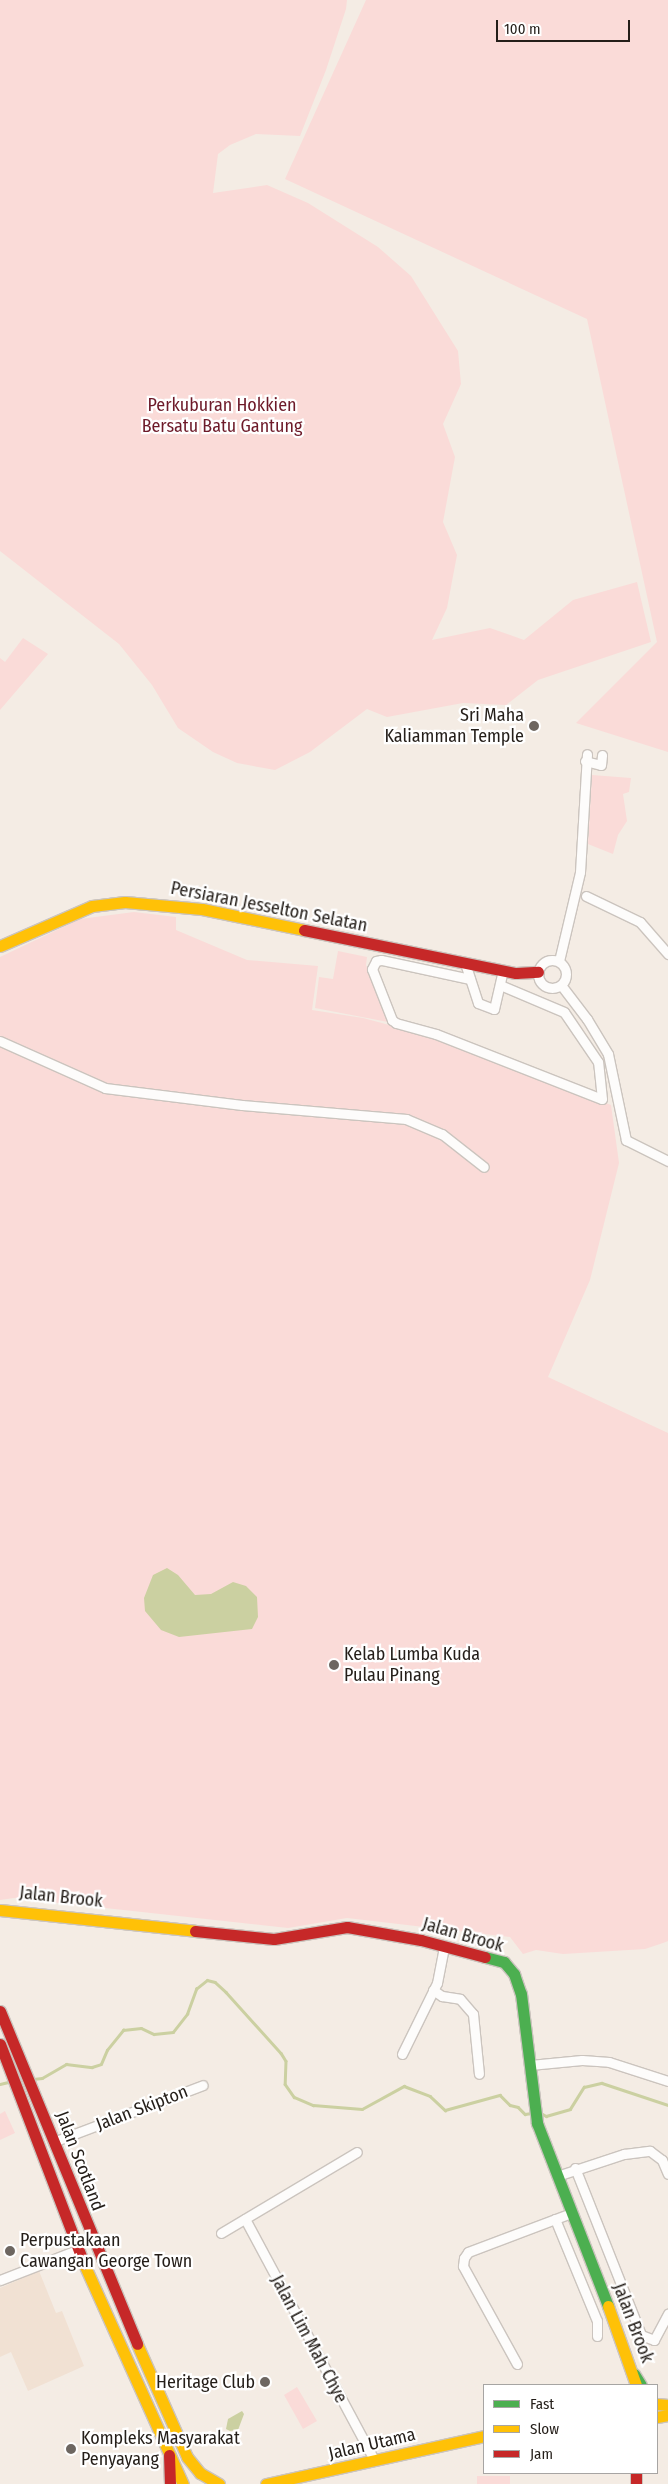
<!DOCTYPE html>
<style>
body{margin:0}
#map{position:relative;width:668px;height:2484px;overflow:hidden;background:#f4ece4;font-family:"Fira Sans Condensed",sans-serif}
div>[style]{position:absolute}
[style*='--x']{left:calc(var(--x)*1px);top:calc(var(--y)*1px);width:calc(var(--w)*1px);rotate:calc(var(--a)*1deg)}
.built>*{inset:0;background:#f1e1d3}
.green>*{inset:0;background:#fadbd8}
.water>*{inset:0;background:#cbd0a1}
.stream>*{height:2.5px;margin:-1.25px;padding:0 1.25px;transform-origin:1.25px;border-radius:1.25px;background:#cbd0a1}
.roads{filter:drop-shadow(1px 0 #cbc4be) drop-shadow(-1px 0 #cbc4be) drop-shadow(0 1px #cbc4be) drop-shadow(0 -1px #cbc4be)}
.street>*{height:9px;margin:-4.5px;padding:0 4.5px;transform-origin:4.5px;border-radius:4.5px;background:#fdfcfb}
.street>.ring{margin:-4.5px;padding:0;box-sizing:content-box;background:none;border:9px solid #fdfcfb;border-radius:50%}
.fast>*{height:11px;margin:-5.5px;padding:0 5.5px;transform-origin:5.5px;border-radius:5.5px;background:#4caf50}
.slow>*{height:11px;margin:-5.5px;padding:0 5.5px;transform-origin:5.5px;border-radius:5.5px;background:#ffc107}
.jam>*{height:11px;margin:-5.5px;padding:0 5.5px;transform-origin:5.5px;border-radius:5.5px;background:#c62828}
.dots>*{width:14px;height:14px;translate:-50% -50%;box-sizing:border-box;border:2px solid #fff;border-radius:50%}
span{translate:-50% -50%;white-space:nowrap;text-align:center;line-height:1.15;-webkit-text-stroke:4.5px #fff;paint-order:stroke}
.park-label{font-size:18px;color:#6d1a29}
.poi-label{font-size:18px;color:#241e19}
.right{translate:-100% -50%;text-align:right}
.left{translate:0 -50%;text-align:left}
.street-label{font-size:18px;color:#241e19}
.legend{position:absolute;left:483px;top:2384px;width:175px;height:90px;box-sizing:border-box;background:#fff;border:1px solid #a7a5a3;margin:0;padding:6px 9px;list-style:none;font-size:15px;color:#241e19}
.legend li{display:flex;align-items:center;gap:10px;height:25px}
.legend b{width:25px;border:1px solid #a7a5a3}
.scale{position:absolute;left:496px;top:20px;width:134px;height:22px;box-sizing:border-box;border:2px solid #241e19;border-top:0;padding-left:6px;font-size:15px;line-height:18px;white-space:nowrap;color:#241e19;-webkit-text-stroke:4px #fff;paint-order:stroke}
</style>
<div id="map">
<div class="built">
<div style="clip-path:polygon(39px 2271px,56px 2313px,62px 2311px,84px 2366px,28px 2391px,11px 2352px,0 2357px,0 2288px)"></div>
</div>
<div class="green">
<div style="clip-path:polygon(0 0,347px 0,346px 9px,326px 70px,300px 136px,256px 134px,230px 145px,218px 154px,213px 193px,267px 185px,308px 203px,378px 247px,411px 276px,458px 351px,461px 384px,443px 424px,455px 457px,443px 522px,457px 555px,447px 608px,432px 640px,490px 628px,524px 640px,573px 600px,637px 582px,651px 642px,538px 680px,506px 705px,463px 703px,387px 717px,367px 709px,310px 752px,275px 770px,237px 763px,213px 752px,178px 728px,152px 685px,119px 644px,0 551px)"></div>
<div style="clip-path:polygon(366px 0,668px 0,668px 752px,576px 723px,657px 642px,587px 319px,285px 179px)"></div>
<div style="clip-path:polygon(23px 638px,48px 654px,0 710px,0 658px,5px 662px)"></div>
<div style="clip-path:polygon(592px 775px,631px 778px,629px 792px,623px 794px,627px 821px,618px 835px,613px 854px,588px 844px)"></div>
<div style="clip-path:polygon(134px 912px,176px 917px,176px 930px,247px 960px,318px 966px,312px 1010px,363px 1018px,438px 1038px,611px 1105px,619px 1163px,590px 1280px,548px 1377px,668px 1433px,668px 1941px,663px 1943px,645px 1949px,563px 1954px,536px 1950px,523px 1954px,510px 1937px,347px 1918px,288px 1928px,14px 1898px,0 1900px,0 957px,80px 919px)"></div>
<div style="clip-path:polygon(338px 951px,367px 957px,366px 965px,388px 1022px,315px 1008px,319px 977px,333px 979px)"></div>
<div style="clip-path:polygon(5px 2111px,15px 2133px,0 2140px,0 2114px)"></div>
<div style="clip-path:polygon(297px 2387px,317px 2421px,303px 2429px,284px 2395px)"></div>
<div style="clip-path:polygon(477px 2476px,510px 2476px,510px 2484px,477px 2484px)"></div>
</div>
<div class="water">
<div style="clip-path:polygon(167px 1568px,178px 1575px,195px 1595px,211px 1594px,233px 1582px,246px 1586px,257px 1597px,258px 1617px,252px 1629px,179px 1637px,161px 1630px,145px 1611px,144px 1598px,153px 1575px)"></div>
<div style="clip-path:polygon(242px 2411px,244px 2414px,238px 2430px,230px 2431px,226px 2429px,228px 2419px)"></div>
</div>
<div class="stream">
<div style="--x:33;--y:2079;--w:9;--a:-6"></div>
<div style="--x:42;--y:2078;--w:28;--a:-30"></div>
<div style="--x:66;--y:2064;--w:26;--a:7"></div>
<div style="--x:92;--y:2067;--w:9;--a:-18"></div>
<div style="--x:101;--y:2064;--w:15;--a:-67"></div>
<div style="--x:107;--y:2050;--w:26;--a:-51"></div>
<div style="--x:123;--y:2030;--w:18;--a:-6"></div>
<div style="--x:141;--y:2028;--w:14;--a:25"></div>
<div style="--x:154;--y:2034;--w:19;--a:-6"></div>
<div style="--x:173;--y:2032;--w:23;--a:-52"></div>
<div style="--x:187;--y:2014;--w:27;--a:-70"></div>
<div style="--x:196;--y:1989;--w:14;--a:-39"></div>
<div style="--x:207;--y:1980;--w:8;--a:14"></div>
<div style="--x:215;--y:1982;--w:15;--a:42"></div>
<div style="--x:226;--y:1992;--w:82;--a:48"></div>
<div style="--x:281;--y:2053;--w:9;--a:58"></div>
<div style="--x:286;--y:2061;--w:23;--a:92"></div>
<div style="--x:285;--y:2084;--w:16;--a:55"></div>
<div style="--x:294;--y:2097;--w:21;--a:23"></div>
<div style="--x:313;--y:2105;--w:49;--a:4.7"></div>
<div style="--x:362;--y:2109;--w:48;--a:-28.7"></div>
<div style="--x:404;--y:2086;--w:28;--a:21"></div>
<div style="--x:430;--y:2096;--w:21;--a:43"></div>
<div style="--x:445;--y:2110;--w:57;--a:-15.3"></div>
<div style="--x:500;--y:2095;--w:14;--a:45"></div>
<div style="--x:510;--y:2105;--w:8;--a:14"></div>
<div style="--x:518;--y:2107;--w:10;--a:45"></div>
<div style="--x:525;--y:2114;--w:6;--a:-9"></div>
<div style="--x:0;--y:2084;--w:8;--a:-14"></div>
<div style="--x:541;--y:2113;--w:6;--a:31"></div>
<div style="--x:546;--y:2116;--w:25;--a:-16"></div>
<div style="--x:570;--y:2109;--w:26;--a:-58"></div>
<div style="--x:584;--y:2087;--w:18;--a:-13"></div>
<div style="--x:602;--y:2083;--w:70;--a:18.4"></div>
</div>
<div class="roads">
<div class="street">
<div style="--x:585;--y:761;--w:16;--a:14"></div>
<div style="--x:601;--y:765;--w:10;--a:-84"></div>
<div style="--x:586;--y:896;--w:60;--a:25.7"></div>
<div style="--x:640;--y:922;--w:43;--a:48.8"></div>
<div class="ring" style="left:538px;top:960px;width:19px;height:19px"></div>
<div style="--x:559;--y:961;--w:91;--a:-76.7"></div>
<div style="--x:580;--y:872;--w:118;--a:-86.6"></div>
<div style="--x:465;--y:963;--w:42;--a:72"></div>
<div style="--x:478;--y:1003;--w:17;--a:21"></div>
<div style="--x:494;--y:1009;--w:40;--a:-77"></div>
<div style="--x:470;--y:979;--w:91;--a:-167.9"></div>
<div style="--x:381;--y:960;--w:5;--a:169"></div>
<div style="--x:376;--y:961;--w:9;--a:117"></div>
<div style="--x:372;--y:969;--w:55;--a:68.6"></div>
<div style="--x:392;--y:1020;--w:5;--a:37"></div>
<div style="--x:396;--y:1023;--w:41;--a:15.4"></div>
<div style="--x:436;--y:1034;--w:178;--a:21.4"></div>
<div style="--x:602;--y:1099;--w:37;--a:-96"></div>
<div style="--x:598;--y:1062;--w:60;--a:-124.2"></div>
<div style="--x:564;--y:1012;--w:69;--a:-157.1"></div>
<div style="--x:561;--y:985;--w:43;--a:52.6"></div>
<div style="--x:587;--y:1019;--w:41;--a:59"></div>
<div style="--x:608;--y:1054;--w:88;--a:78.2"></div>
<div style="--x:626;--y:1140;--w:47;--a:26.6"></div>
<div style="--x:0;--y:1041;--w:115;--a:24.1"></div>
<div style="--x:105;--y:1088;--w:138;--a:7.1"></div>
<div style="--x:242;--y:1105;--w:165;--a:4.9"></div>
<div style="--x:406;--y:1119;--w:39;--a:23"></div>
<div style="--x:442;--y:1134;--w:53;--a:38.2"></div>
<div style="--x:433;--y:1990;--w:11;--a:34"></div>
<div style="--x:442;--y:1996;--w:18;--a:9"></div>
<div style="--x:460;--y:1999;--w:20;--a:49"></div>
<div style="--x:473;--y:2014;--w:60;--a:84.3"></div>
<div style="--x:402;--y:2054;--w:79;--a:-63.8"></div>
<div style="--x:437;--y:1983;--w:38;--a:-79"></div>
<div style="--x:530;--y:2065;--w:52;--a:-5.5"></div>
<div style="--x:582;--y:2060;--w:27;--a:4"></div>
<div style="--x:609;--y:2062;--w:62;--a:17.9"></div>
<div style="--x:53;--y:2142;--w:160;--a:-20.8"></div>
<div style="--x:575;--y:2168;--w:180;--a:68.4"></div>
<div style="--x:641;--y:2335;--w:14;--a:21"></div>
<div style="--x:654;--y:2340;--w:30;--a:-62"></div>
<div style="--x:557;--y:2176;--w:71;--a:-18.2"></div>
<div style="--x:624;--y:2154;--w:26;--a:-7"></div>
<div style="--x:650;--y:2151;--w:15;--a:37"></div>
<div style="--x:662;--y:2160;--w:15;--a:67"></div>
<div style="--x:245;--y:2219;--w:273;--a:61.8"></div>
<div style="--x:555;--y:2219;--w:110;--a:67.6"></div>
<div style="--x:597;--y:2321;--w:15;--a:90"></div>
<div style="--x:221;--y:2233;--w:158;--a:-30.8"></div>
<div style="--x:0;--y:2280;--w:83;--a:-21.3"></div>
<div style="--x:517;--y:2364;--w:112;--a:-118.9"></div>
<div style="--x:463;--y:2266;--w:8;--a:-83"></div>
<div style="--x:464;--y:2258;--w:7;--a:-56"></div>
<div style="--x:468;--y:2252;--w:110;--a:-20.7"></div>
</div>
<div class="fast">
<div style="--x:485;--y:1957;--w:20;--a:15"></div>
<div style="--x:504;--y:1962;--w:16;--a:50"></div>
<div style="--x:514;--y:1974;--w:21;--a:71"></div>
<div style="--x:521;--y:1994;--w:130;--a:82.9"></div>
<div style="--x:537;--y:2123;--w:196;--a:68.8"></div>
<div style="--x:634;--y:2374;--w:13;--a:58"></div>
</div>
<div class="slow">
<div style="--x:0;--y:946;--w:100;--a:-23.5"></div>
<div style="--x:92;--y:906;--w:33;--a:-7"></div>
<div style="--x:125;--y:902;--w:77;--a:5.2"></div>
<div style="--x:202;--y:909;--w:104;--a:11.6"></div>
<div style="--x:0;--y:1910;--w:196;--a:6.1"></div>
<div style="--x:84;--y:2264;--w:241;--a:65.8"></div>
<div style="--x:608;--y:2306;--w:84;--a:70.5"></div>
<div style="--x:137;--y:2344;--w:124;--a:66.1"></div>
<div style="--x:187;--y:2457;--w:21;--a:51"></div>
<div style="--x:200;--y:2473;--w:22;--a:30"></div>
<div style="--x:657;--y:2404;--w:11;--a:5"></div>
<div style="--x:657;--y:2417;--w:11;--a:-10"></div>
<div style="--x:266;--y:2484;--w:223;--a:-12.4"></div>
</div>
<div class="jam">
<div style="--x:304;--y:930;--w:216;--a:11.5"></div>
<div style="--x:516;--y:973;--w:22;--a:-3"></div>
<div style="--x:195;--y:1931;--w:79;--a:5.8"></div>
<div style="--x:274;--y:1939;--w:74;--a:-9.3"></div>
<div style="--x:347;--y:1927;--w:75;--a:10"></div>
<div style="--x:421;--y:1940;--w:66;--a:14.9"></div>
<div style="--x:0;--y:2011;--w:360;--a:67.6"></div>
<div style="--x:0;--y:2044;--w:235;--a:69.1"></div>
<div style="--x:169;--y:2455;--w:29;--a:88"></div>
<div style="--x:636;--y:2473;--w:11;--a:90"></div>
</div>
</div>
<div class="dots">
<div style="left:534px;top:726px;background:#6d6660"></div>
<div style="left:334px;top:1665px;background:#6d6660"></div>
<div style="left:10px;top:2251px;background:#6d6660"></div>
<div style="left:265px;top:2382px;background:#6d6660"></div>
<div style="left:71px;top:2449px;background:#6d6660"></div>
</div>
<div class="park-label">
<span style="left:222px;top:416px">Perkuburan Hokkien<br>Bersatu Batu Gantung</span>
</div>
<div class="poi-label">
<span class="right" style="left:524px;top:726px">Sri Maha<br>Kaliamman Temple</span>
<span class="left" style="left:344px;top:1665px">Kelab Lumba Kuda<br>Pulau Pinang</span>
<span class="left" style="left:20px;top:2251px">Perpustakaan<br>Cawangan George Town</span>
<span class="right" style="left:255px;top:2382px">Heritage Club</span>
<span class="left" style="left:81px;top:2449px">Kompleks Masyarakat<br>Penyayang</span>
</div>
<div class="street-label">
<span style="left:269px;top:907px;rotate:11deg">Persiaran Jesselton Selatan</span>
<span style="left:61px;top:1897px;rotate:6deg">Jalan Brook</span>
<span style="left:463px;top:1935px;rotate:16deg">Jalan Brook</span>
<span style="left:142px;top:2108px;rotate:-21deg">Jalan Skipton</span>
<span style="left:80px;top:2161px;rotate:69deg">Jalan Scotland</span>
<span style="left:633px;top:2323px;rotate:69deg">Jalan Brook</span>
<span style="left:309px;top:2339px;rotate:62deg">Jalan Lim Mah Chye</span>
<span style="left:372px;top:2444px;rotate:-13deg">Jalan Utama</span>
</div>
<ul class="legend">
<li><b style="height:6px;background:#4caf50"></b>Fast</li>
<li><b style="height:6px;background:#ffc107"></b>Slow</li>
<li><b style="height:6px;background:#c62828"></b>Jam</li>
</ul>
<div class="scale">100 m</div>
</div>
